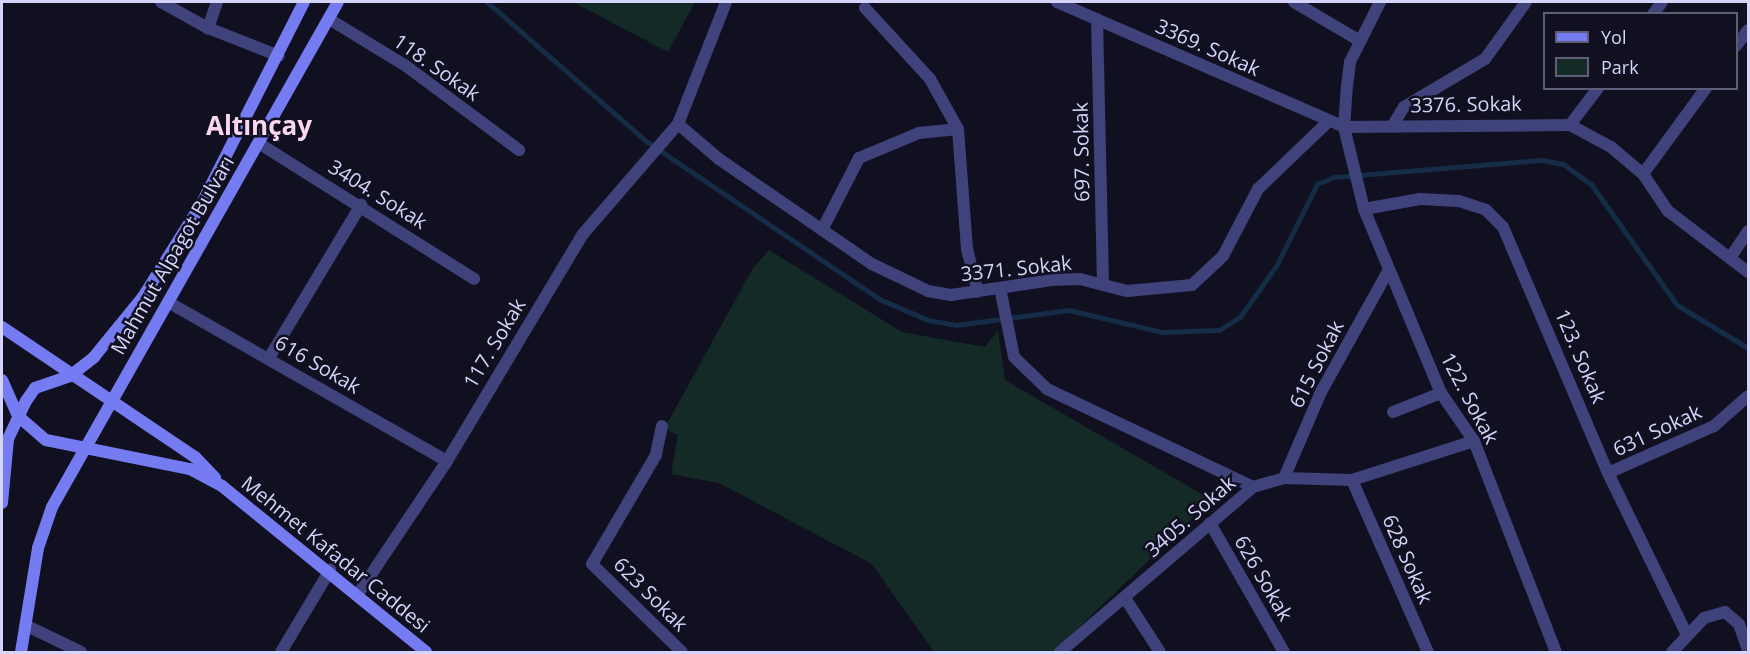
<!DOCTYPE html>
<meta charset="utf-8">
<style>
body{margin:0}
#map{position:relative;width:1750px;height:654px;overflow:hidden;background:#111021;font-family:"Open Sans",sans-serif}
div>[style]{position:absolute}
[style*='--x']{left:calc(var(--x)*1px);top:calc(var(--y)*1px);width:calc(var(--w)*1px);rotate:calc(var(--a)*1deg)}
.green>*{inset:0;background:#132a27}
.stream>*{height:5px;margin:-2.5px;padding:0 2.5px;transform-origin:2.5px;border-radius:2.5px;background:#152c46}
.street>*{height:12px;margin:-6px;padding:0 6px;transform-origin:6px;border-radius:6px;background:#40427b}
.secondary>*{height:12px;margin:-6px;padding:0 6px;transform-origin:6px;border-radius:6px;background:#757cf1}
span{translate:-50% -50%;white-space:nowrap;text-align:center;line-height:1.15;-webkit-text-stroke:5px #111021;paint-order:stroke}
.street-label{font-size:20px;color:#d5d4fb}
.district-label{font-size:26px;color:#fbd6f0;font-weight:700}
.frame{position:absolute;inset:0;border:3px solid #d5d4fb;pointer-events:none}
.legend{position:absolute;left:1543px;top:12px;width:195px;height:78px;box-sizing:border-box;background:#111021;border:2px solid #5f5e78;margin:0;padding:8px 10px;list-style:none;font-size:18px;color:#d5d4fb}
.legend li{display:flex;align-items:center;gap:12px;height:30px}
.legend b{width:30px;border:2px solid #5f5e78}
</style>
<div id="map">
<div class="green">
<div style="clip-path:polygon(573px 2px,695px 2px,668px 52px)"></div>
<div style="clip-path:polygon(769px 250px,902px 332px,985px 347px,998px 330px,1005px 380px,1212px 500px,1053px 652px,934px 652px,872px 564px,719px 483px,671px 474px,678px 435px,664px 429px,753px 268px)"></div>
</div>
<div class="stream">
<div style="--x:487;--y:2;--w:211;--a:41.2"></div>
<div style="--x:646;--y:141;--w:282;--a:34.1"></div>
<div style="--x:879;--y:299;--w:53;--a:23.2"></div>
<div style="--x:928;--y:320;--w:28;--a:10"></div>
<div style="--x:956;--y:325;--w:114;--a:-7.6"></div>
<div style="--x:1069;--y:310;--w:96;--a:13.3"></div>
<div style="--x:1162;--y:332;--w:57;--a:-2"></div>
<div style="--x:1219;--y:330;--w:25;--a:-32"></div>
<div style="--x:1240;--y:317;--w:62;--a:-54.8"></div>
<div style="--x:1276;--y:266;--w:92;--a:-63.4"></div>
<div style="--x:1317;--y:184;--w:18;--a:-22"></div>
<div style="--x:1334;--y:177;--w:209;--a:-4.7"></div>
<div style="--x:1542;--y:160;--w:21;--a:11"></div>
<div style="--x:1563;--y:164;--w:34;--a:36"></div>
<div style="--x:1591;--y:184;--w:148;--a:54.6"></div>
<div style="--x:1677;--y:305;--w:83;--a:31.2"></div>
</div>
<div class="street">
<div style="--x:161;--y:2;--w:54;--a:29"></div>
<div style="--x:217;--y:2;--w:28;--a:109"></div>
<div style="--x:208;--y:28;--w:76;--a:21.5"></div>
<div style="--x:1057;--y:2;--w:313;--a:23.5"></div>
<div style="--x:1344;--y:127;--w:226;--a:-0.5"></div>
<div style="--x:1570;--y:125;--w:47;--a:28.2"></div>
<div style="--x:1611;--y:147;--w:42;--a:40.2"></div>
<div style="--x:1643;--y:174;--w:45;--a:56"></div>
<div style="--x:1668;--y:211;--w:101;--a:37.3"></div>
<div style="--x:1294;--y:2;--w:77;--a:30.6"></div>
<div style="--x:1380;--y:2;--w:67;--a:116.6"></div>
<div style="--x:1350;--y:62;--w:23;--a:97"></div>
<div style="--x:1347;--y:85;--w:42;--a:94.1"></div>
<div style="--x:1344;--y:127;--w:84;--a:76.3"></div>
<div style="--x:1364;--y:209;--w:199;--a:67.3"></div>
<div style="--x:1441;--y:393;--w:58;--a:55.5"></div>
<div style="--x:1474;--y:441;--w:226;--a:68.8"></div>
<div style="--x:865;--y:8;--w:96;--a:47.5"></div>
<div style="--x:930;--y:79;--w:57;--a:60.8"></div>
<div style="--x:958;--y:129;--w:120;--a:85.7"></div>
<div style="--x:967;--y:249;--w:44;--a:75.7"></div>
<div style="--x:1653;--y:14;--w:15;--a:-53"></div>
<div style="--x:329;--y:19;--w:90;--a:31.4"></div>
<div style="--x:406;--y:66;--w:141;--a:36.6"></div>
<div style="--x:1097;--y:19;--w:266;--a:88.7"></div>
<div style="--x:1736;--y:46;--w:20;--a:-53"></div>
<div style="--x:678;--y:124;--w:54;--a:40.5"></div>
<div style="--x:719;--y:159;--w:186;--a:34.5"></div>
<div style="--x:872;--y:264;--w:62;--a:25.7"></div>
<div style="--x:928;--y:291;--w:23;--a:10"></div>
<div style="--x:951;--y:295;--w:102;--a:-8.4"></div>
<div style="--x:1052;--y:280;--w:28;--a:-2"></div>
<div style="--x:1080;--y:279;--w:49;--a:14.3"></div>
<div style="--x:1127;--y:291;--w:65;--a:-5.3"></div>
<div style="--x:1192;--y:285;--w:42;--a:-43.1"></div>
<div style="--x:1223;--y:256;--w:76;--a:-62.4"></div>
<div style="--x:1258;--y:189;--w:98;--a:-43.8"></div>
<div style="--x:1393;--y:125;--w:21;--a:-59"></div>
<div style="--x:1404;--y:107;--w:94;--a:-30.7"></div>
<div style="--x:1485;--y:59;--w:70;--a:-54.3"></div>
<div style="--x:1570;--y:125;--w:46;--a:-52.9"></div>
<div style="--x:260;--y:144;--w:253;--a:32.2"></div>
<div style="--x:1643;--y:174;--w:107;--a:-53.8"></div>
<div style="--x:1364;--y:209;--w:57;--a:-10.1"></div>
<div style="--x:1420;--y:199;--w:39;--a:3"></div>
<div style="--x:1459;--y:201;--w:28;--a:18"></div>
<div style="--x:1486;--y:210;--w:24;--a:45"></div>
<div style="--x:1503;--y:227;--w:267;--a:66.9"></div>
<div style="--x:1608;--y:473;--w:180;--a:64"></div>
<div style="--x:822;--y:230;--w:81;--a:-62.8"></div>
<div style="--x:859;--y:158;--w:65;--a:-22.6"></div>
<div style="--x:919;--y:133;--w:39;--a:-6"></div>
<div style="--x:1730;--y:258;--w:32;--a:-56"></div>
<div style="--x:1000;--y:288;--w:70;--a:78.5"></div>
<div style="--x:1014;--y:357;--w:46;--a:44.1"></div>
<div style="--x:1047;--y:389;--w:228;--a:25.4"></div>
<div style="--x:168;--y:302;--w:321;--a:29.7"></div>
<div style="--x:269;--y:358;--w:179;--a:-59"></div>
<div style="--x:1393;--y:412;--w:52;--a:-21.6"></div>
<div style="--x:662;--y:426;--w:30;--a:102"></div>
<div style="--x:656;--y:455;--w:126;--a:120.4"></div>
<div style="--x:592;--y:564;--w:126;--a:44.4"></div>
<div style="--x:1608;--y:473;--w:116;--a:-23.9"></div>
<div style="--x:1714;--y:426;--w:45;--a:-41.4"></div>
<div style="--x:1284;--y:478;--w:94;--a:-66.7"></div>
<div style="--x:1321;--y:392;--w:138;--a:-61"></div>
<div style="--x:1352;--y:480;--w:188;--a:66.2"></div>
<div style="--x:1210;--y:523;--w:149;--a:60.2"></div>
<div style="--x:358;--y:594;--w:160;--a:-56.2"></div>
<div style="--x:447;--y:461;--w:265;--a:-59.1"></div>
<div style="--x:583;--y:234;--w:145;--a:-49.2"></div>
<div style="--x:678;--y:124;--w:131;--a:-68.5"></div>
<div style="--x:1125;--y:598;--w:64;--a:57.1"></div>
<div style="--x:27;--y:626;--w:60;--a:25.7"></div>
<div style="--x:281;--y:652;--w:96;--a:-59.1"></div>
<div style="--x:1060;--y:652;--w:254;--a:-40.5"></div>
<div style="--x:1253;--y:487;--w:32;--a:-16"></div>
<div style="--x:1284;--y:478;--w:68;--a:1.7"></div>
<div style="--x:1352;--y:480;--w:128;--a:-17.7"></div>
<div style="--x:1672;--y:652;--w:47;--a:-46.7"></div>
<div style="--x:1704;--y:618;--w:22;--a:-16"></div>
<div style="--x:1725;--y:612;--w:18;--a:41"></div>
<div style="--x:1739;--y:624;--w:28;--a:71"></div>
</div>
<div class="secondary">
<div style="--x:2;--y:327;--w:233;--a:34"></div>
<div style="--x:195;--y:457;--w:29;--a:46"></div>
<div style="--x:2;--y:380;--w:39;--a:66"></div>
<div style="--x:18;--y:416;--w:37;--a:41"></div>
<div style="--x:46;--y:440;--w:147;--a:11.4"></div>
<div style="--x:190;--y:469;--w:36;--a:28"></div>
<div style="--x:222;--y:486;--w:263;--a:39.1"></div>
<div style="--x:2;--y:503;--w:64;--a:-84.6"></div>
<div style="--x:8;--y:439;--w:42;--a:-64.7"></div>
<div style="--x:26;--y:401;--w:16;--a:-55"></div>
<div style="--x:35;--y:388;--w:37;--a:-19"></div>
<div style="--x:70;--y:376;--w:31;--a:-38"></div>
<div style="--x:94;--y:357;--w:77;--a:-50.8"></div>
<div style="--x:143;--y:297;--w:111;--a:-57.9"></div>
<div style="--x:202;--y:203;--w:225;--a:-63.1"></div>
<div style="--x:21;--y:652;--w:105;--a:-80.7"></div>
<div style="--x:38;--y:548;--w:43;--a:-71.1"></div>
<div style="--x:52;--y:507;--w:580;--a:-60.48"></div>
</div>
<div class="street-label">
<span style="left:1208px;top:47px;rotate:24deg">3369. Sokak</span>
<span style="left:437px;top:67px;rotate:35deg">118. Sokak</span>
<span style="left:1466px;top:104px;rotate:-1deg">3376. Sokak</span>
<span style="left:1081px;top:152px;rotate:-91deg">697. Sokak</span>
<span style="left:378px;top:194px;rotate:32deg">3404. Sokak</span>
<span style="left:172px;top:255px;rotate:-60deg">Mahmut Alpagot Bulvarı</span>
<span style="left:1016px;top:268px;rotate:-6deg">3371. Sokak</span>
<span style="left:494px;top:343px;rotate:-59deg">117. Sokak</span>
<span style="left:1581px;top:356px;rotate:67deg">123. Sokak</span>
<span style="left:318px;top:364px;rotate:30deg">616 Sokak</span>
<span style="left:1316px;top:364px;rotate:-63deg">615 Sokak</span>
<span style="left:1470px;top:398px;rotate:62deg">122. Sokak</span>
<span style="left:1657px;top:430px;rotate:-25deg">631 Sokak</span>
<span style="left:1190px;top:516px;rotate:-41deg">3405. Sokak</span>
<span style="left:336px;top:554px;rotate:39deg">Mehmet Kafadar Caddesi</span>
<span style="left:1408px;top:559px;rotate:66deg">628 Sokak</span>
<span style="left:1264px;top:578px;rotate:60deg">626 Sokak</span>
<span style="left:651px;top:594px;rotate:45deg">623 Sokak</span>
</div>
<div class="district-label">
<span style="left:259px;top:126px">Altınçay</span>
</div>
<div class="frame"></div>
<ul class="legend">
<li><b style="height:8px;background:#757cf1"></b>Yol</li>
<li><b style="height:16px;background:#132a27"></b>Park</li>
</ul>
</div>
